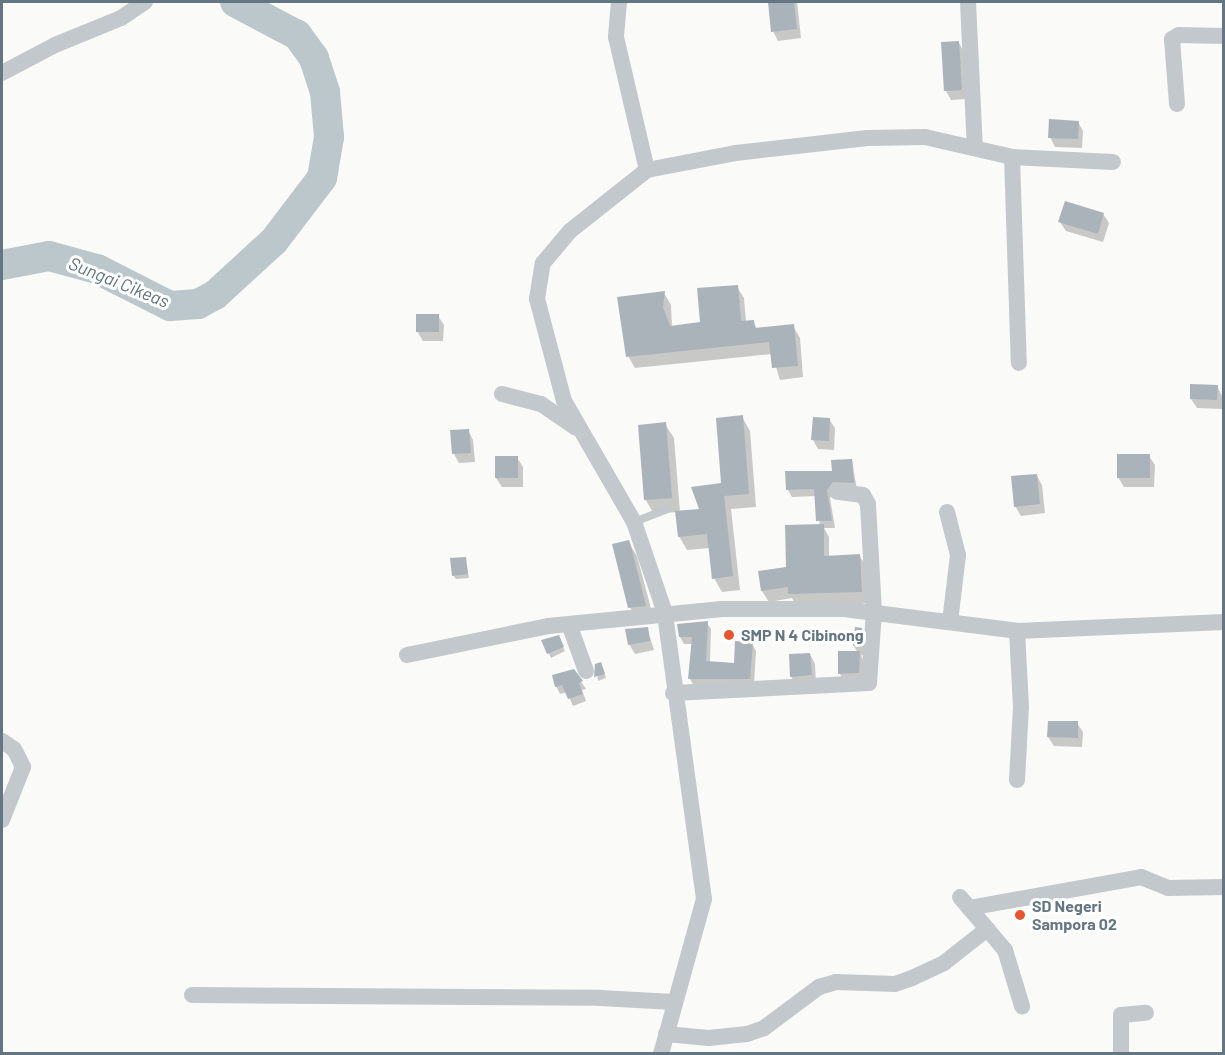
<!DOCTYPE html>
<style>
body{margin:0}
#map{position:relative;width:1225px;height:1055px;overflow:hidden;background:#fafaf8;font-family:Barlow,sans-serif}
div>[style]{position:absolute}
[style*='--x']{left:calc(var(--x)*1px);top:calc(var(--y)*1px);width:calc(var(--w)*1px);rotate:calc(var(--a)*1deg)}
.shadow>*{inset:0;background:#0003}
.river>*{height:30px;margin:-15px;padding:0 15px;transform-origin:15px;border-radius:15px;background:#bbc7cb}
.building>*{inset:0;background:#aab3b9}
.service>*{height:8px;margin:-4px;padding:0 4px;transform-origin:4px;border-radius:4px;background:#c3c8cc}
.minor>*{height:16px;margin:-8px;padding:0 8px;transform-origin:8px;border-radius:8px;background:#c3c8cc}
.dots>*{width:16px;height:16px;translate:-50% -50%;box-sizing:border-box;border:3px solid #fff;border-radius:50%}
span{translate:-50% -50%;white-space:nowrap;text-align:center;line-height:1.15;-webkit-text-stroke:6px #fff;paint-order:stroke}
.poi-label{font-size:16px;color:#657683;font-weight:700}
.left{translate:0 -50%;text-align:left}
.water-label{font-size:18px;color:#60757c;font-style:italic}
.frame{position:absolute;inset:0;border:3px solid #657683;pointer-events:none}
</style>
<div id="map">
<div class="shadow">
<div style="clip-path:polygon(770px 2px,797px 2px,801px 38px,778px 41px,773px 31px)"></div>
<div style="clip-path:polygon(959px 43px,964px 52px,966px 99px,951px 100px,946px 91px,942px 44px)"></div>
<div style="clip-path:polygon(1078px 122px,1083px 131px,1082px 148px,1055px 147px,1050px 137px)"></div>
<div style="clip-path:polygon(1103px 214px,1109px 223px,1103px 242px,1066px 231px,1060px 222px)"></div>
<div style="clip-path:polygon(737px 287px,744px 298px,746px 322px,753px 321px,757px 329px,793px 326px,800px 338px,803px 377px,780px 380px,772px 354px,635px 368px,628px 356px,664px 293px,671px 305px,672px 328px,702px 324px)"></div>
<div style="clip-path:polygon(438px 316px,444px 325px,443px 341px,423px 341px,417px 331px)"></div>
<div style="clip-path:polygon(1217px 386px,1222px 396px,1222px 409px,1197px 408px,1191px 399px)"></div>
<div style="clip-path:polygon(742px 417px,750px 431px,756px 507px,731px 509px,740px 590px,722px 592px,714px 578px,710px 548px,687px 550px,679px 536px,677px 512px,654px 514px,645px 499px,665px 424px,674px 438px,680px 512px,702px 510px,723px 485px)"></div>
<div style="clip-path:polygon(829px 419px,835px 428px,834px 450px,818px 449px,813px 440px)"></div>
<div style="clip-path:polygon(468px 430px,473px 440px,475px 462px,459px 463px,454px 454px)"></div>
<div style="clip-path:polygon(1149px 456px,1155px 465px,1154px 487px,1124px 487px,1118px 477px)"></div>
<div style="clip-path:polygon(517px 458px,523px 467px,523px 487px,502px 487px,496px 478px)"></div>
<div style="clip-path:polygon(852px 460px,857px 490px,838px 489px,830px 498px,835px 528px,824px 528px,829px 537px,829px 558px,859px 555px,866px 566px,868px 603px,796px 605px,792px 598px,769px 602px,762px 591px,787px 568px,820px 526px,816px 496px,792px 497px,788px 490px,833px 473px)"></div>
<div style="clip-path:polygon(1037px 476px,1042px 485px,1045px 513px,1021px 516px,1015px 506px)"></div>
<div style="clip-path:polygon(628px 542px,637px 556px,654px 620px,638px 622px,630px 607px)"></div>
<div style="clip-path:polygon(465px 558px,469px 578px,456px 579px,453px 575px)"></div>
<div style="clip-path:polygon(707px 623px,711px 629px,710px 663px,736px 665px,752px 644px,756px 651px,754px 685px,694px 686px,690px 679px,693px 644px,684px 644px,680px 637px)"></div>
<div style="clip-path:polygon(647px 628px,654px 650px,635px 654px,629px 644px)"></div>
<div style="clip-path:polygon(861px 629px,867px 639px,866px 656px,861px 655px,864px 662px,864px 682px,845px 683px,840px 674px,858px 653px,854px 646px)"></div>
<div style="clip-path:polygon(558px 637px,565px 651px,551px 658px,543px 641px)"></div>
<div style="clip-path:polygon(810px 654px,815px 664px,816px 685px,796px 686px,791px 676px)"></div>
<div style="clip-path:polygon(596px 665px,603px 668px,606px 678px,598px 681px)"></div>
<div style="clip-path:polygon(574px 671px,586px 689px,582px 690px,586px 701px,573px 706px,567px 692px,560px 694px,556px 686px)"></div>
<div style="clip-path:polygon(1077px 723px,1083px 732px,1082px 747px,1054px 746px,1048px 737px)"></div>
</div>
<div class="river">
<div style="--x:2;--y:265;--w:48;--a:-10.8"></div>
<div style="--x:49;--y:256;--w:50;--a:15.2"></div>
<div style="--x:97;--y:269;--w:82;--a:26.9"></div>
<div style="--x:170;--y:306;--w:28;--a:-4"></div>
<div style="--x:198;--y:304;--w:19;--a:-28"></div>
<div style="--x:215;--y:295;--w:80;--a:-42.5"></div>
<div style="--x:274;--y:241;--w:79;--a:-52.7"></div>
<div style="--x:322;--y:178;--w:42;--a:-80.3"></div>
<div style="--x:329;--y:137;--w:45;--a:-95.1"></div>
<div style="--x:325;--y:92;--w:36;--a:-108"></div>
<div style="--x:314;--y:58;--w:29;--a:-126"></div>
<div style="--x:297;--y:35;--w:70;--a:-152"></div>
</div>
<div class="building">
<div style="clip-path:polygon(768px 2px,794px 2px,797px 29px,771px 32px)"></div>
<div style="clip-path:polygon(959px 41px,962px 90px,944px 91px,941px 42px)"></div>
<div style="clip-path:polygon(1049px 119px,1079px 121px,1078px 139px,1048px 138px)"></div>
<div style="clip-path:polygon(1065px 201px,1104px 213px,1098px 234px,1058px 222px)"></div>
<div style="clip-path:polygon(738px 285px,741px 321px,754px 320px,755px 328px,794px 324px,798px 366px,772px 368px,769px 342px,626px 357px,617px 297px,665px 291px,663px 307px,670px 326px,700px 322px,697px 288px)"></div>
<div style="clip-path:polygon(416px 314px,439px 314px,439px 332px,416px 332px)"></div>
<div style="clip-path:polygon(1190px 384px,1218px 385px,1217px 400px,1190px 399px)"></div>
<div style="clip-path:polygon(743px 415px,749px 494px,724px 496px,733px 576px,712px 579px,707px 534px,678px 537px,675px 511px,699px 509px,691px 487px,721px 483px,716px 418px)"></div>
<div style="clip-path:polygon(813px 417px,830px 418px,829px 441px,811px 440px)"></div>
<div style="clip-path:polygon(666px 422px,672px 498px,644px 500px,638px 425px)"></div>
<div style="clip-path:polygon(469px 429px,471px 453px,452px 454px,450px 430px)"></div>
<div style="clip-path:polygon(1117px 454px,1150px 454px,1150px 478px,1117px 478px)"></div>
<div style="clip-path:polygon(495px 456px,518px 456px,518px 478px,495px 478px)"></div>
<div style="clip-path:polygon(852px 459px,854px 483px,833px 482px,827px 490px,832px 521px,816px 521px,814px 489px,786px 490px,785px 471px,832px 471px,831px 460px)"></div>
<div style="clip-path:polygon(1037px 474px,1040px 504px,1014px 507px,1011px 476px)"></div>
<div style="clip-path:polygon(824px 524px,824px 556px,860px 554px,862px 592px,788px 594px,788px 587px,761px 591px,758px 571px,786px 567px,785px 525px)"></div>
<div style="clip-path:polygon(629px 540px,631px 546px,646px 606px,628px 608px,612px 544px)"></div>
<div style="clip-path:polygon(466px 557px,468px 574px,452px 576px,450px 558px)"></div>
<div style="clip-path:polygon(708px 621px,706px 661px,734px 663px,735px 641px,753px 642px,750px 679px,688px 679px,692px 637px,679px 637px,677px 624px)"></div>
<div style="clip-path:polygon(648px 627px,650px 641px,628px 645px,625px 629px)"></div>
<div style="clip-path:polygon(855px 627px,862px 628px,861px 647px,853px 646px)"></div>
<div style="clip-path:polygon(559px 635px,564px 647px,547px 654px,541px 640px)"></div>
<div style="clip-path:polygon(838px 651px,860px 651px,859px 673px,838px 674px)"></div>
<div style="clip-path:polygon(810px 653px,812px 675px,790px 677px,789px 654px)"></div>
<div style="clip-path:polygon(601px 662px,605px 674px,594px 677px,595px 664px)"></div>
<div style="clip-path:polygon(574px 669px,583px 681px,579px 683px,583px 694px,568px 699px,562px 685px,555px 687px,552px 675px)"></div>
<div style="clip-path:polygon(1048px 721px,1078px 721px,1078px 738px,1047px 737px)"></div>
</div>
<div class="service">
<div style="--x:634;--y:522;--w:36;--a:-21"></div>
</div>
<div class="minor">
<div style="--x:619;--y:2;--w:35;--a:95"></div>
<div style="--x:616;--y:37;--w:137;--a:76.9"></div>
<div style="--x:968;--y:2;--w:146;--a:87.3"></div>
<div style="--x:2;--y:73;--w:60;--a:-27.8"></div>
<div style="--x:55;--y:45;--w:71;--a:-22.2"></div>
<div style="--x:121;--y:18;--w:29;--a:-34"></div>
<div style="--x:1177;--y:104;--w:65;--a:-94.4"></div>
<div style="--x:1172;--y:39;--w:8;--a:-30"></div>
<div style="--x:1179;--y:35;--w:45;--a:1.3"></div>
<div style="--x:1012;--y:157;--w:206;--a:88.1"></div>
<div style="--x:502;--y:394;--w:40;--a:14.4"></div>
<div style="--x:541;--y:404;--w:42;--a:34.4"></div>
<div style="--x:947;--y:512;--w:44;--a:75.7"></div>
<div style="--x:958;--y:555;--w:67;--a:96.8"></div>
<div style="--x:569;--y:624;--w:50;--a:70.1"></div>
<div style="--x:407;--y:655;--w:144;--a:-11.6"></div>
<div style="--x:548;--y:626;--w:175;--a:-5.6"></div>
<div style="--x:722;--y:609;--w:122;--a:0"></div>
<div style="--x:844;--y:609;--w:174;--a:7.2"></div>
<div style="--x:1017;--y:631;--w:207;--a:-2.5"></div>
<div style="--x:673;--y:693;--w:196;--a:-2.9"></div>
<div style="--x:869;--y:683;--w:71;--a:-86"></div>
<div style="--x:874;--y:612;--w:108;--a:-93.2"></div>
<div style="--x:868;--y:504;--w:10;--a:-119"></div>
<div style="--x:863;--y:495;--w:26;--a:-173"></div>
<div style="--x:2;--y:741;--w:14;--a:34"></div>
<div style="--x:14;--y:749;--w:20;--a:63"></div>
<div style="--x:23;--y:767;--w:57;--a:111.6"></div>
<div style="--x:1017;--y:780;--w:73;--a:-86.9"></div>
<div style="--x:1021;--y:707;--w:76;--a:-93"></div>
<div style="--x:960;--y:897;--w:70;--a:49.7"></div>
<div style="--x:1005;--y:950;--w:59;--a:73.1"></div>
<div style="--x:969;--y:908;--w:175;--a:-10.2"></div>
<div style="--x:1141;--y:877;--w:29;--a:22"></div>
<div style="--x:1168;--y:888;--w:56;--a:-1"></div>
<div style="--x:192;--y:995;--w:408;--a:0.4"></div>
<div style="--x:600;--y:998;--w:74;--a:3.1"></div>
<div style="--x:666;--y:1034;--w:43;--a:5.3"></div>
<div style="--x:709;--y:1038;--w:38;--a:-6"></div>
<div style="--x:747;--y:1034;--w:18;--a:-19"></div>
<div style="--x:764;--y:1028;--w:69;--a:-36.7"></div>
<div style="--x:819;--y:987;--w:18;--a:-16"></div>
<div style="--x:836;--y:982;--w:59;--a:1.9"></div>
<div style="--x:895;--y:984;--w:18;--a:-19"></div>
<div style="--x:912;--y:978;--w:35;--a:-25"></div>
<div style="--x:944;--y:963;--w:55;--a:-38.3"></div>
<div style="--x:661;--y:1054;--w:161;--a:-74.5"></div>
<div style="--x:704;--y:899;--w:289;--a:-97.8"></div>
<div style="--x:665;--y:613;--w:96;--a:-108.8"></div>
<div style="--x:634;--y:522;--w:140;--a:-120"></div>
<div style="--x:564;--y:401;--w:106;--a:-104.8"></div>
<div style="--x:537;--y:299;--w:36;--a:-81"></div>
<div style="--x:543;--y:263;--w:42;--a:-49.8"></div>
<div style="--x:570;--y:231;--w:98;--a:-38.4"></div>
<div style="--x:647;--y:170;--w:91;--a:-10.8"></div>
<div style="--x:736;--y:153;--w:132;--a:-6.5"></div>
<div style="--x:867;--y:138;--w:58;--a:-1"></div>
<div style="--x:925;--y:137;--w:89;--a:12.9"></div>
<div style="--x:1012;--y:157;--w:101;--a:2.8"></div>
<div style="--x:1121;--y:1054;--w:39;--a:-90"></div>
<div style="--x:1121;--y:1015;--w:25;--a:-5"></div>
</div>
<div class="dots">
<div style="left:729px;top:635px;background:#e4572e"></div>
<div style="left:1020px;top:915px;background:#e4572e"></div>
</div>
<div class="poi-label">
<span class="left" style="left:741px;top:635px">SMP N 4 Cibinong</span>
<span class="left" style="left:1032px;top:915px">SD Negeri<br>Sampora 02</span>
</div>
<div class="water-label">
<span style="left:119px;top:282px;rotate:22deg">Sungai Cikeas</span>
</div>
<div class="frame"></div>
</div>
